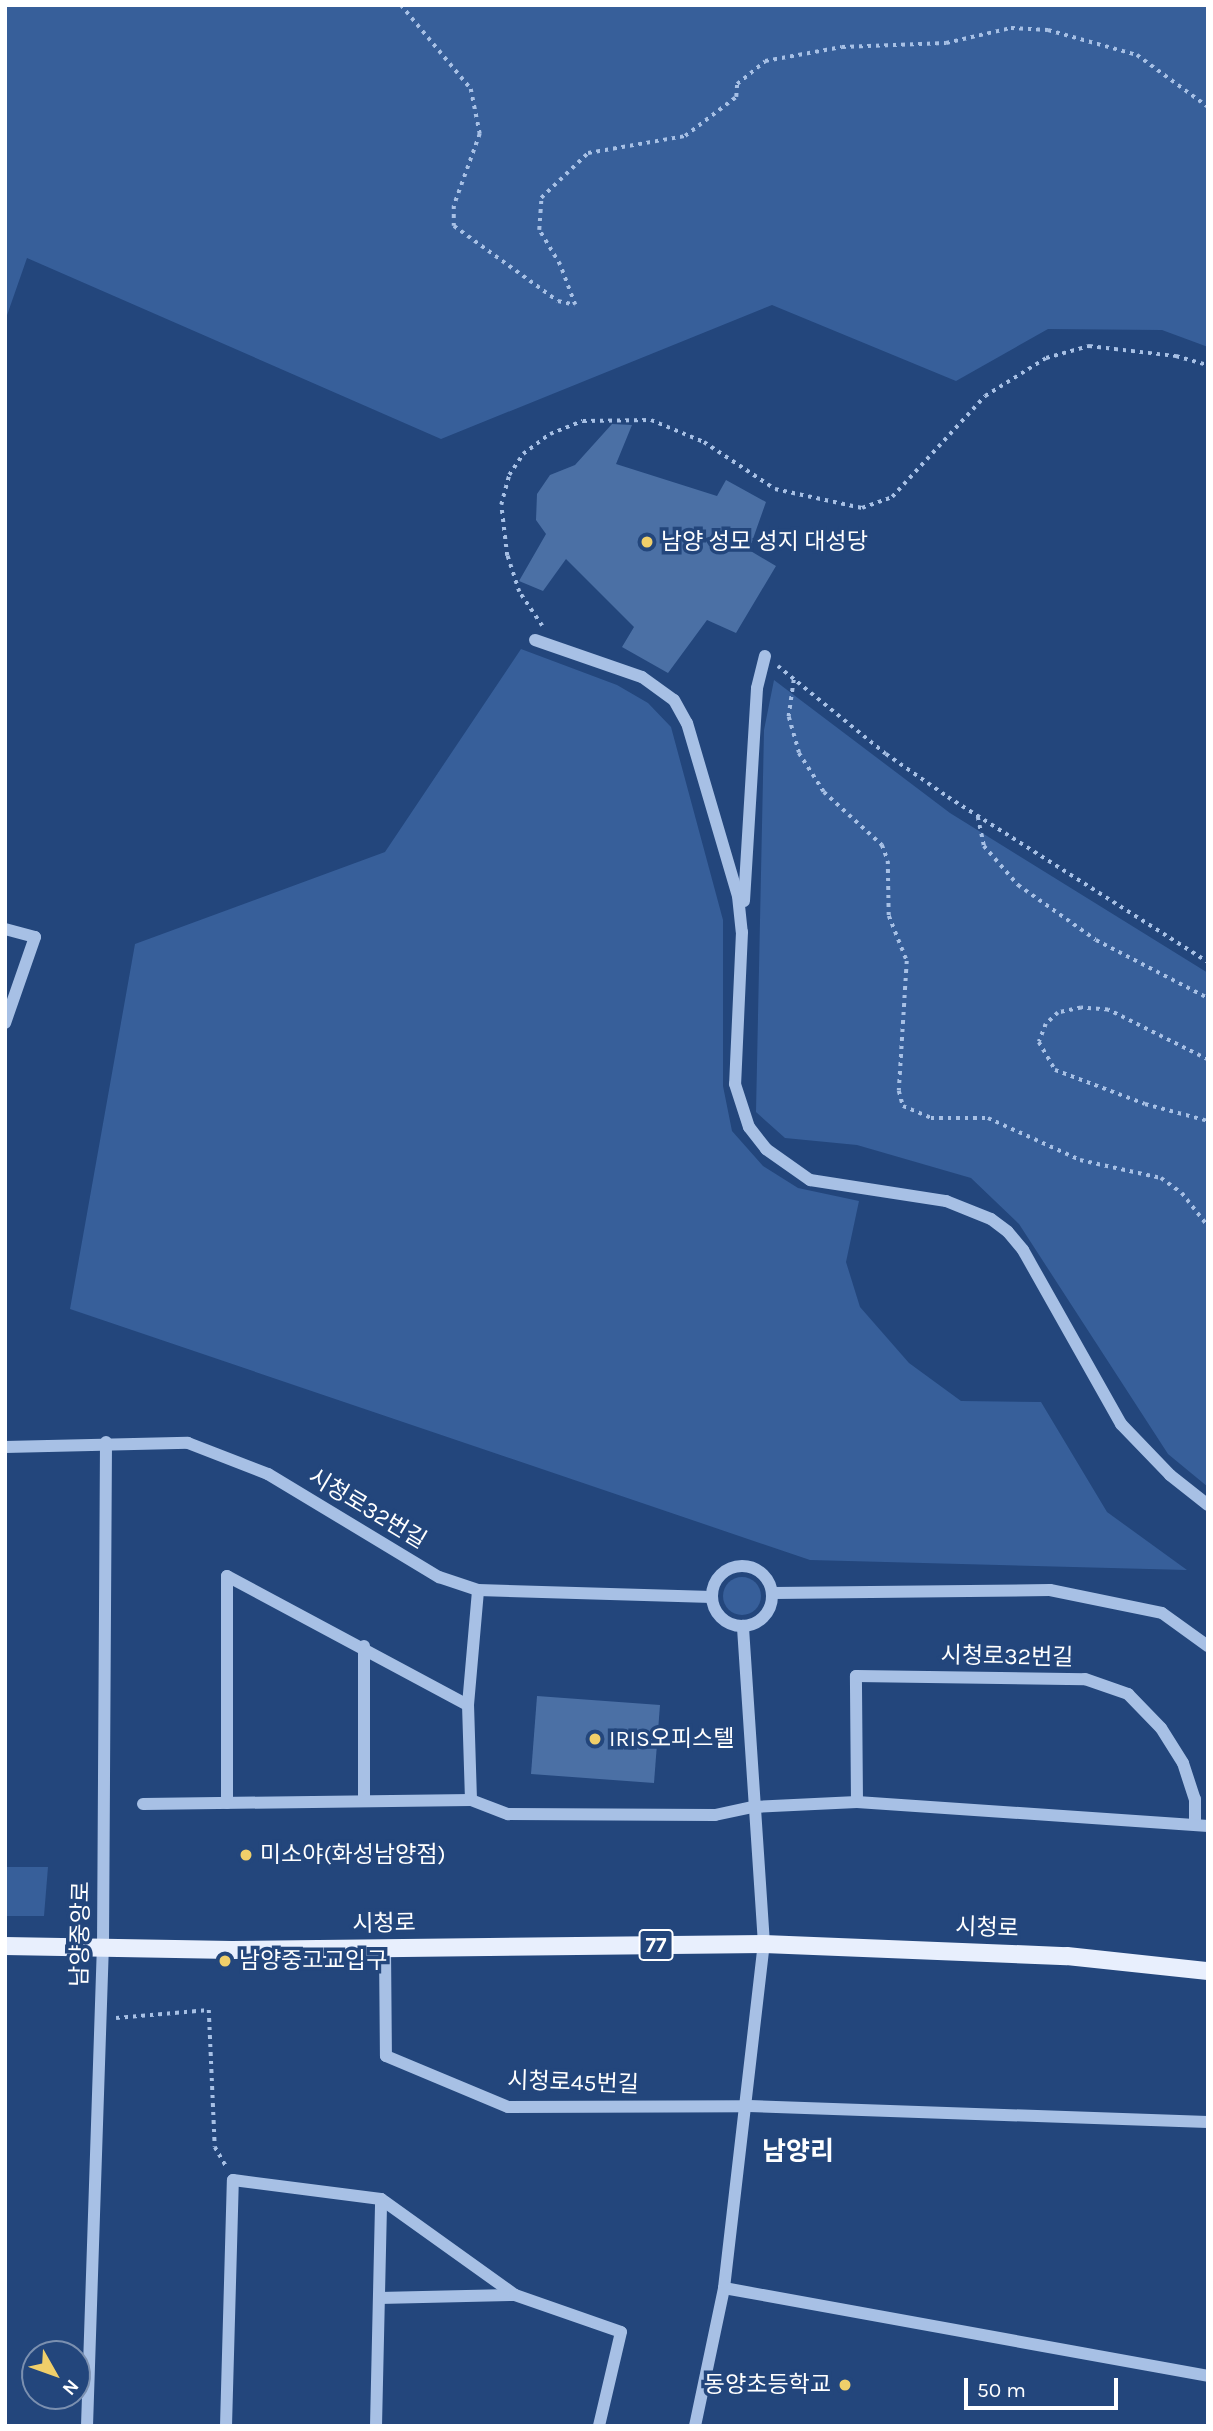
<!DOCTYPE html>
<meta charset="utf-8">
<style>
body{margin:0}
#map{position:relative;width:1213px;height:2431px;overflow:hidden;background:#23467c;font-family:Karla,"Noto Sans KR",sans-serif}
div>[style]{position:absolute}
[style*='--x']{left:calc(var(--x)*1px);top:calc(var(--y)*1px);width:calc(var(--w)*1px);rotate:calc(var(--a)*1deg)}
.green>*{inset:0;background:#375f9a}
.round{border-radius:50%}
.building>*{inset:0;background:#4b70a5}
.path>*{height:3.5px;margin-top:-1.75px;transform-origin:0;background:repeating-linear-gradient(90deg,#a7c0e5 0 3.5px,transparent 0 8.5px)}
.minor>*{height:12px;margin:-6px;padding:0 6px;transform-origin:6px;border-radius:6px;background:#a7c0e5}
.minor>.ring{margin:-6px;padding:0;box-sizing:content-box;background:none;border:12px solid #a7c0e5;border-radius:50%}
.major>*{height:18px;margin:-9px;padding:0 9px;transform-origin:9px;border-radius:9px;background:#e8effd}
.dots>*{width:19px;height:19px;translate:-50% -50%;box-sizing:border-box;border:4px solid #23467c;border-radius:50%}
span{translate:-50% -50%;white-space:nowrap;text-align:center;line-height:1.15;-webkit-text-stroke:7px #23467c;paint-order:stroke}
.shield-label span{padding:2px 5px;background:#23467c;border:2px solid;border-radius:5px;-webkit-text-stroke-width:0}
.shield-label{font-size:21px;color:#fff;font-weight:700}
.poi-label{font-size:23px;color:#fff}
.left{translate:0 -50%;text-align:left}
.right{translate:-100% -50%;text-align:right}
.street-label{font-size:23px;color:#fff}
.quarter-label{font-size:26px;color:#fff;font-weight:700}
.frame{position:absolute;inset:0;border:7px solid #fff;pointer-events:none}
.north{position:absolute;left:21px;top:2340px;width:70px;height:70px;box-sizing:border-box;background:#23467c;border:2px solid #7b90b0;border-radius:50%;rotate:130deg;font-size:19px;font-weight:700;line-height:28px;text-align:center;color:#fff}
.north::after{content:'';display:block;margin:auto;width:24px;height:32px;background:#f0cf6a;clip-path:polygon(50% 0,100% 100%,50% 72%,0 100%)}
.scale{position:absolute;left:964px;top:2378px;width:154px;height:32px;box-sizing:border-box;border:4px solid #fff;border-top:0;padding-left:9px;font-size:21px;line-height:24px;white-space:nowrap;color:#fff;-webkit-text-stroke:5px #23467c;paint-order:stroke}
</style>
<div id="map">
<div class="green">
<div style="clip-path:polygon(5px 5px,1208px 5px,1208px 347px,1162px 330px,1048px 329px,956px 381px,772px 305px,441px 439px,27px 258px,5px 321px)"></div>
<div style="clip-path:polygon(521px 649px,617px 685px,648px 703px,671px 727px,723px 920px,723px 1086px,732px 1131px,763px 1166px,798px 1188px,859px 1201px,846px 1262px,860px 1307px,909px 1363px,961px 1401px,1041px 1402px,1107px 1512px,1187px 1570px,810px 1560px,70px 1309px,135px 944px,385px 852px)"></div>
<div style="clip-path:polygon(774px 680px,950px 813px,1208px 973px,1208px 1487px,1168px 1454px,1019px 1224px,971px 1178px,857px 1145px,785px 1138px,756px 1112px,764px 730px)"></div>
<div class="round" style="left:723px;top:1577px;width:38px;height:38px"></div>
<div style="clip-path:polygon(5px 1867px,48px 1867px,44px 1916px,5px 1916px)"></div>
</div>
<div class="building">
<div style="clip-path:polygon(612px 424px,632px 425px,616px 464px,717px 496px,726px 480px,766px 502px,749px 550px,776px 566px,736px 633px,707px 620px,668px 673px,622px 647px,634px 627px,566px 559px,543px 591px,519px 581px,546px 534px,536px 520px,537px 494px,550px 475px,575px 465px)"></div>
<div style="clip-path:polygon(537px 1696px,660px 1705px,654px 1783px,531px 1774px)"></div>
</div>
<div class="path">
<div style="--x:401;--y:5;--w:109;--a:50.2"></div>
<div style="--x:471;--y:89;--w:46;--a:78.7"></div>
<div style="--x:480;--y:134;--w:77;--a:109.9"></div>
<div style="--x:454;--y:206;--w:20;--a:90"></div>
<div style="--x:454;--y:226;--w:128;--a:35.8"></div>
<div style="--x:558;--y:301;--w:17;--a:13"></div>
<div style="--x:575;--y:305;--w:43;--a:-110.6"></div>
<div style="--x:560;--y:265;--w:41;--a:-121"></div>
<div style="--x:539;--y:230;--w:32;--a:-86"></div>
<div style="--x:541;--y:198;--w:65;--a:-43.8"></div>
<div style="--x:588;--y:153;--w:98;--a:-9.9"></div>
<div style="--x:685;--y:136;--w:64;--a:-37.4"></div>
<div style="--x:736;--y:97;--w:13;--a:-86"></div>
<div style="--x:737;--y:84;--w:36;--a:-39"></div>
<div style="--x:765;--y:61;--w:78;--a:-10.3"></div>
<div style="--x:842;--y:47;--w:104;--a:-2.2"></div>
<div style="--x:946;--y:43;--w:67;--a:-13"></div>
<div style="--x:1011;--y:28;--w:37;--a:3"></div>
<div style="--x:1048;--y:30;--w:92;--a:15.7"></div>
<div style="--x:1137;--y:55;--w:88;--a:36.2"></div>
<div style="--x:542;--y:626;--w:41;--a:-124.1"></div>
<div style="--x:519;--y:592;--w:38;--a:-108"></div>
<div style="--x:507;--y:556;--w:51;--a:-96.7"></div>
<div style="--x:501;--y:505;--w:31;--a:-75"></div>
<div style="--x:509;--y:475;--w:25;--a:-56"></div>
<div style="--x:523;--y:454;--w:34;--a:-37"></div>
<div style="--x:550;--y:434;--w:35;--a:-22"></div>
<div style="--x:583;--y:421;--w:68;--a:-0.8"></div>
<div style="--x:651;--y:420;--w:57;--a:22.5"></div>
<div style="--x:704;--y:442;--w:85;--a:33.5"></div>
<div style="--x:775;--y:489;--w:89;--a:12.3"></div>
<div style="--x:862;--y:508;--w:32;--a:-20"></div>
<div style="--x:892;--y:497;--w:137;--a:-47.4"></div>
<div style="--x:985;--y:396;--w:72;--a:-31.9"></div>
<div style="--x:1046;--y:358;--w:45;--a:-15.6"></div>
<div style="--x:1089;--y:346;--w:88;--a:6.6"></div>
<div style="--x:1176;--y:356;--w:33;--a:16"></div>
<div style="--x:778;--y:666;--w:139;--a:39.2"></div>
<div style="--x:886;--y:754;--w:75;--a:34.7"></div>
<div style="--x:948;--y:797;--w:308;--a:32.4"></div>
<div style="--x:794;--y:680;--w:37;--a:98"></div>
<div style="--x:789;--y:717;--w:37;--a:74"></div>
<div style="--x:799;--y:753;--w:46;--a:57.3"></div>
<div style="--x:824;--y:792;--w:79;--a:42.4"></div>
<div style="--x:882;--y:845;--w:17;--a:69"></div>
<div style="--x:888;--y:861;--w:55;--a:89"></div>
<div style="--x:889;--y:916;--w:48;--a:68.2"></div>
<div style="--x:907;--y:961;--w:130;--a:93.5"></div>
<div style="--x:899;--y:1091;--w:16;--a:75"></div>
<div style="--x:903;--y:1106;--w:30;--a:23"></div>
<div style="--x:931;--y:1118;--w:57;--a:0"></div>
<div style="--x:988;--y:1118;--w:101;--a:24.5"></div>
<div style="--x:1080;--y:1160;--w:83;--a:12.5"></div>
<div style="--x:1161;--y:1178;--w:26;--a:36"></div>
<div style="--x:1182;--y:1193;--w:42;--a:51.8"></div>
<div style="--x:978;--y:817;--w:30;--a:78"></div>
<div style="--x:984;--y:846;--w:52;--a:48.9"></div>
<div style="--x:1018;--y:885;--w:95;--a:35.2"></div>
<div style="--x:1096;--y:940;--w:126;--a:27.4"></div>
<div style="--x:1208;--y:1060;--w:112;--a:-153.4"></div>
<div style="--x:1108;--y:1010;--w:27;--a:-176"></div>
<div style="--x:1081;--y:1008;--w:24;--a:168"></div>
<div style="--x:1058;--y:1013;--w:16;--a:137"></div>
<div style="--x:1046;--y:1024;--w:19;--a:111"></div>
<div style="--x:1039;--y:1042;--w:32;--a:60"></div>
<div style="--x:1055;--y:1070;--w:96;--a:20.7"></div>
<div style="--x:1145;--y:1104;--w:65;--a:15.1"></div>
<div style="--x:116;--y:2018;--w:93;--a:-4.9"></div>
<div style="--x:209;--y:2010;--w:137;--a:87.5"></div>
<div style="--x:215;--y:2147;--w:24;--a:60"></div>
</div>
<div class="minor">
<div style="--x:535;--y:640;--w:113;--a:19.1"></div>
<div style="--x:642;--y:677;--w:39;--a:36"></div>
<div style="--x:674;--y:700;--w:26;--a:61"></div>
<div style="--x:687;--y:723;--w:180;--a:73.6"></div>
<div style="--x:738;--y:896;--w:36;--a:84"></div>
<div style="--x:742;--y:932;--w:152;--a:92.6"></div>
<div style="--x:735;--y:1084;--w:45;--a:72"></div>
<div style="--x:749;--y:1127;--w:28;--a:52"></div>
<div style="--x:766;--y:1149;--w:54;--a:35.2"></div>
<div style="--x:810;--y:1180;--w:138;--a:8.8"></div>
<div style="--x:946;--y:1201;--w:48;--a:21.8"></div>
<div style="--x:991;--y:1219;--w:21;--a:37"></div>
<div style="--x:1008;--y:1232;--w:23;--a:50"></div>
<div style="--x:1023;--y:1250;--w:200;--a:60.6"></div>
<div style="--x:1121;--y:1424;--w:71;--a:46.1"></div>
<div style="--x:1170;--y:1475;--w:48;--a:38.3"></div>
<div style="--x:744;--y:901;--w:213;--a:-86.5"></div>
<div style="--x:757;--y:688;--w:33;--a:-76"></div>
<div style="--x:5;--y:929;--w:31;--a:15"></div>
<div style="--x:35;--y:937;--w:91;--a:109.2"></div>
<div style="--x:5;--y:1447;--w:183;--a:-1.3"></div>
<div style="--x:188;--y:1443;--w:86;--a:21.2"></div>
<div style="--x:268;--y:1474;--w:200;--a:31.1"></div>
<div style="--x:439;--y:1577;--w:41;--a:18.4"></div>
<div style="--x:478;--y:1590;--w:234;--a:1.7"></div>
<div class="ring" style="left:712px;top:1566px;width:48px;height:48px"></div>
<div style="--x:773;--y:1593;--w:277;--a:-0.6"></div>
<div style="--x:1050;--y:1590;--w:114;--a:11.6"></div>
<div style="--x:1162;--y:1613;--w:57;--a:35.7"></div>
<div style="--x:364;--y:1646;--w:155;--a:90"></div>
<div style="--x:471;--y:1800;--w:95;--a:-91.8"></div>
<div style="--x:468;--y:1705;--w:115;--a:-85"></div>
<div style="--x:857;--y:1802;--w:126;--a:-90.5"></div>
<div style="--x:856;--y:1676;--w:229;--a:0.8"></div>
<div style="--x:1085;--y:1679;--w:46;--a:19.2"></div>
<div style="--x:1128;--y:1694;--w:47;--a:45.9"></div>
<div style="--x:1161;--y:1728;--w:41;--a:57.8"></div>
<div style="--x:1183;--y:1763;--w:38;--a:72"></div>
<div style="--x:1195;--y:1799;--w:25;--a:90"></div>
<div style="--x:227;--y:1803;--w:227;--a:-90"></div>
<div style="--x:227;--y:1576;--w:273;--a:28.2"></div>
<div style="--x:143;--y:1804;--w:328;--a:-0.7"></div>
<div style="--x:471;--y:1800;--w:40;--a:21"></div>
<div style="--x:508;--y:1814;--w:207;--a:0.3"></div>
<div style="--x:715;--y:1815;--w:40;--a:-12"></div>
<div style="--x:754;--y:1807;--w:103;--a:-2.8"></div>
<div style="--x:857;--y:1802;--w:352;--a:3.9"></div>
<div style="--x:385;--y:1949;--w:107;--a:89.5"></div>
<div style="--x:386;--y:2056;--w:132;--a:22.7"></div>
<div style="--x:508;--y:2107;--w:241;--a:-0.2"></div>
<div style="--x:749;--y:2106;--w:459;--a:2"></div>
<div style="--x:724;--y:2288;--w:492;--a:10.3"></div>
<div style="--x:379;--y:2298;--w:136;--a:-1.3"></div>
<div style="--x:87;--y:2426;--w:479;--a:-88.1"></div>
<div style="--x:103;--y:1947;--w:505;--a:-89.66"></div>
<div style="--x:226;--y:2426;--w:246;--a:-88.4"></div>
<div style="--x:233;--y:2180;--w:149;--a:7.3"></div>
<div style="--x:381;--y:2199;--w:165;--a:35.6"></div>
<div style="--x:515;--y:2295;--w:112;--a:19.2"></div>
<div style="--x:621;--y:2332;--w:97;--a:103.2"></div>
<div style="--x:376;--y:2426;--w:227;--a:-88.7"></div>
<div style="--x:695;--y:2426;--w:141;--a:-78.1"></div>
<div style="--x:724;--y:2288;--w:346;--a:-83.4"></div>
<div style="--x:764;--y:1944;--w:319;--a:-93.8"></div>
</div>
<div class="major">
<div style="--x:5;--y:1946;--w:227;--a:1"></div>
<div style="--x:232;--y:1950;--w:532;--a:-0.65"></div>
<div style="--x:764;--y:1944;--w:303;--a:2.3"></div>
<div style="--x:1067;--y:1956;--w:142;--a:6.1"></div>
</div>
<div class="dots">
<div style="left:647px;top:542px;background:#f0cf6a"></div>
<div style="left:595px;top:1739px;background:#f0cf6a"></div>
<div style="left:246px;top:1855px;background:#f0cf6a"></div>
<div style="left:225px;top:1961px;background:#f0cf6a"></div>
<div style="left:845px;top:2385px;background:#f0cf6a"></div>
</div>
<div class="shield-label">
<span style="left:656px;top:1945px">77</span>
</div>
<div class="poi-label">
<span class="left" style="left:661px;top:542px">남양 성모 성지 대성당</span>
<span class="left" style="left:609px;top:1739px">IRIS오피스텔</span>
<span class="left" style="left:260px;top:1855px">미소야(화성남양점)</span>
<span class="left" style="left:239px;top:1961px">남양중고교입구</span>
<span class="right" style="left:831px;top:2385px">동양초등학교</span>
</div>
<div class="street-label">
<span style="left:367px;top:1509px;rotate:31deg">시청로32번길</span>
<span style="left:1007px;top:1657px;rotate:1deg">시청로32번길</span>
<span style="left:384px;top:1924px;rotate:-1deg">시청로</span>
<span style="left:987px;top:1928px;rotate:2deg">시청로</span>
<span style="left:81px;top:1934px;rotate:-89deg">남양중앙로</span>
<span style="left:573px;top:2083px;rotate:2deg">시청로45번길</span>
</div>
<div class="quarter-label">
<span style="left:798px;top:2152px">남양리</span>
</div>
<div class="frame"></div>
<div class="north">N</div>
<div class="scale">50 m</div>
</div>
